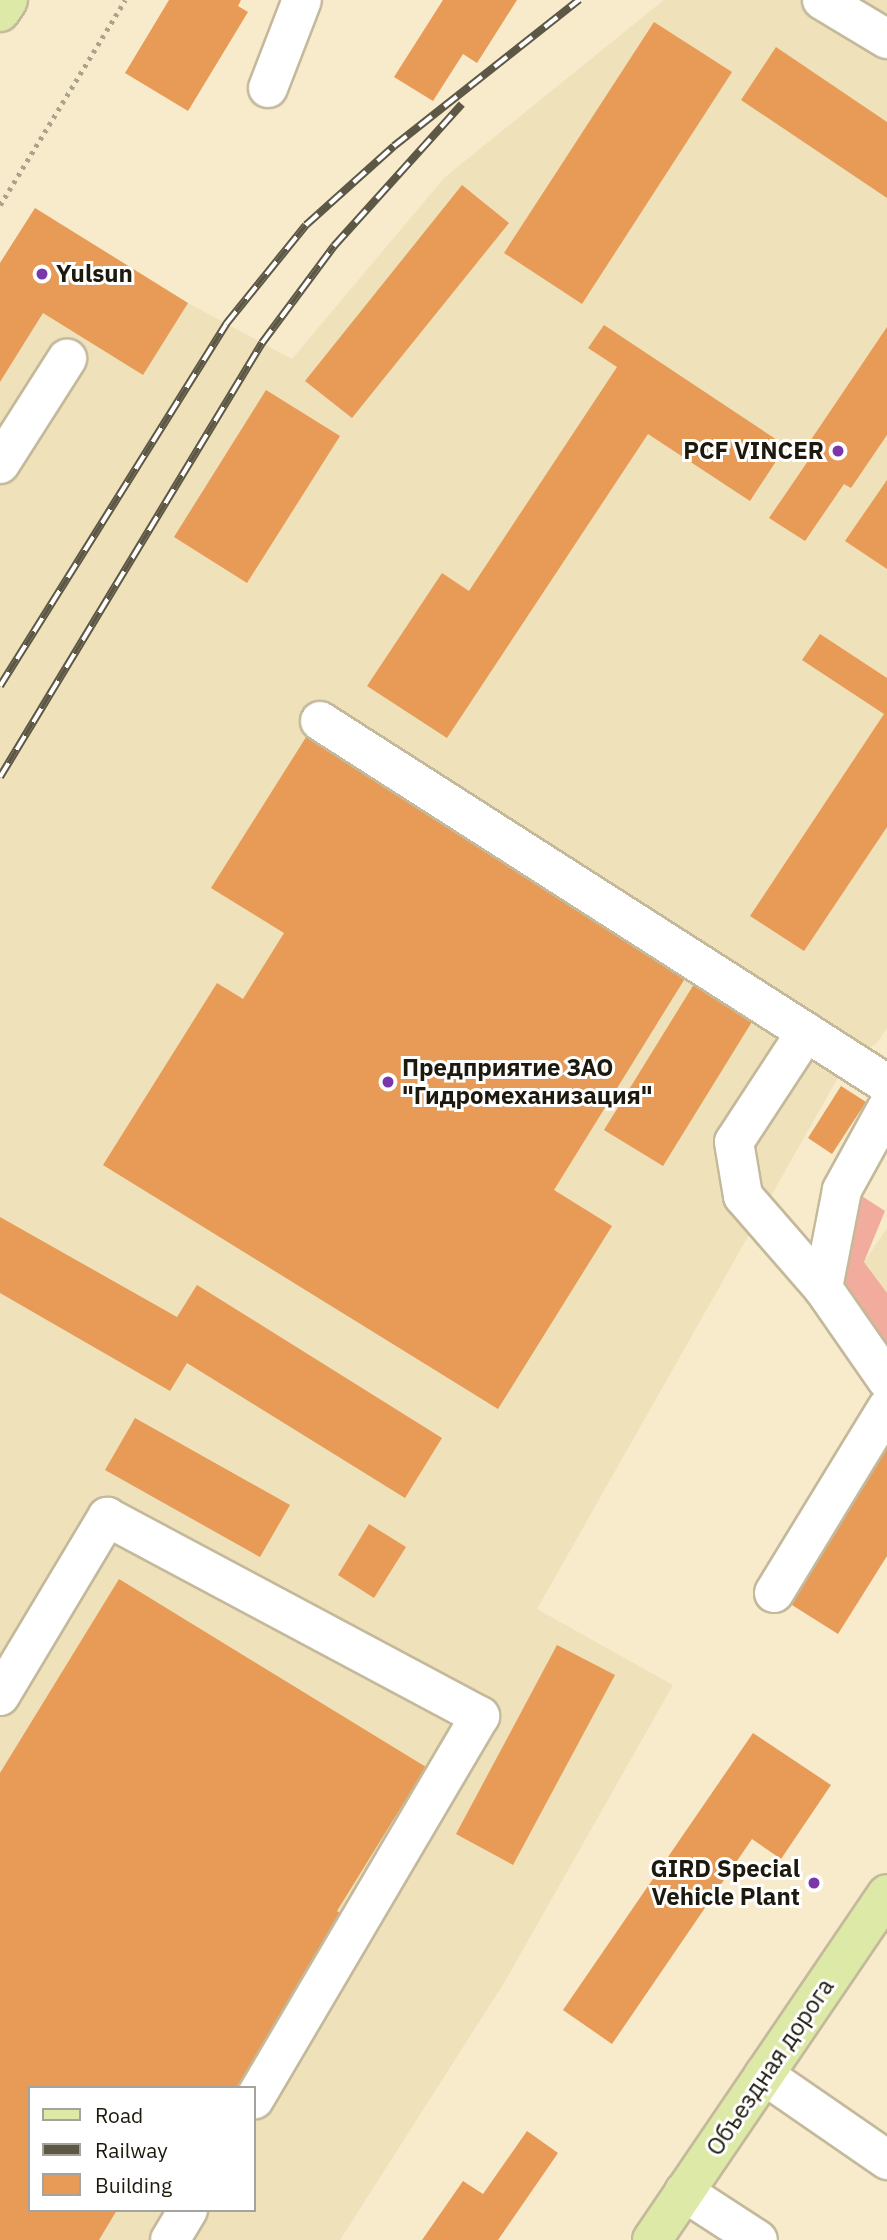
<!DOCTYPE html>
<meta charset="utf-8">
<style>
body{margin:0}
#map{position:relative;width:887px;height:2240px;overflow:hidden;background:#f7ebcc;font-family:"IBM Plex Sans",sans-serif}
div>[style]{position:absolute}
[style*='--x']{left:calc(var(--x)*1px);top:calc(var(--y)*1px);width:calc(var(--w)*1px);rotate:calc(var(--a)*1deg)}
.built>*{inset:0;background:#efe1ba}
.green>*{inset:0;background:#f2ac9d}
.building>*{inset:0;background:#e79b57}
.path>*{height:4.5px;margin-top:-2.25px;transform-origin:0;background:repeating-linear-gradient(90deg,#aba28a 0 3.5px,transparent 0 8.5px)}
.roads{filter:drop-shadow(2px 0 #c4b99b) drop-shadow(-2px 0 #c4b99b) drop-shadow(0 2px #c4b99b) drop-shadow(0 -2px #c4b99b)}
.minor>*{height:38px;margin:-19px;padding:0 19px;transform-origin:19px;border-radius:19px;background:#fff}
.major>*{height:38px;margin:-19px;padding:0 19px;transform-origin:19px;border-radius:19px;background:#ddeaa7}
.rail>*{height:8px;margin-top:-4px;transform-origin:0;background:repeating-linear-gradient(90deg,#fff 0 16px,#5d5745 0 32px);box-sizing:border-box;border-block:2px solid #5d5745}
.dots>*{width:19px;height:19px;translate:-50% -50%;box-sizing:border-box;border:4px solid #fff;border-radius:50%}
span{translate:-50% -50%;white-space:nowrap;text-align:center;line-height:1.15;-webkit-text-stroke:6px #fff;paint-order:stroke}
.poi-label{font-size:24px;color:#1d190d;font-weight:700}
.left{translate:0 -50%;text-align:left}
.right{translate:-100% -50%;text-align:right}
.street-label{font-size:24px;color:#1d190d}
.legend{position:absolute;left:28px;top:2086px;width:228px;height:126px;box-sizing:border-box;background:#fff;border:2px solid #a5a39e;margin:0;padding:9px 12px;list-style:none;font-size:21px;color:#1d190d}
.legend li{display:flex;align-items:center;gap:14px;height:35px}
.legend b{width:35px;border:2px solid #a5a39e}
</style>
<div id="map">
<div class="built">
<div style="clip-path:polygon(evenodd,664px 0,887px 0,887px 1028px,876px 1044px,848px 1060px,537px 1609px,673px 1685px,504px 1983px,340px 2240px,0 2240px,0 263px,35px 208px,188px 303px,292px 359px,445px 177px,664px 0,30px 2088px,254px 2088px,254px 2210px,30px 2210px,30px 2088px)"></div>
<div style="clip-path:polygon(887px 1228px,887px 1293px,864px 1262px)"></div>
</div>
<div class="green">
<div style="clip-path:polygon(854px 1191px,885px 1211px,864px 1262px,887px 1293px,887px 1368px,834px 1279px)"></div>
</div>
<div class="building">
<div style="clip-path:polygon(169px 0,241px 0,238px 6px,248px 12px,188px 111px,125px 73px)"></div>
<div style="clip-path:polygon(443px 0,517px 0,477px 63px,463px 54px,433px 101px,394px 77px)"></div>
<div style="clip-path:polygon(654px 22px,732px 72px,582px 304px,504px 253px)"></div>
<div style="clip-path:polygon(776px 47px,887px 122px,887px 198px,741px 100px)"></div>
<div style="clip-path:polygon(462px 185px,509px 223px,352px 418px,305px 381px)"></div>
<div style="clip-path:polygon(35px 208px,188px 303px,143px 375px,43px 313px,0 382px,0 263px)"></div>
<div style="clip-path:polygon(604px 325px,786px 446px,750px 501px,648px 434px,447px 738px,367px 686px,442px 573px,469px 591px,617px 367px,588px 348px)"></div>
<div style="clip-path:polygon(887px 327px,887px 435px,851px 488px,844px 484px,805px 541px,769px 518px,808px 461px,800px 456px)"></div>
<div style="clip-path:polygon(266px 390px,340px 436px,247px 583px,174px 537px)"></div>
<div style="clip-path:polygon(887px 480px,887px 569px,845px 541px)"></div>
<div style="clip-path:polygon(820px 634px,887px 678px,887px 827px,804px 951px,750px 916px,884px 714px,802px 660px)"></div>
<div style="clip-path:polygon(308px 734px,689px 972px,554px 1190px,612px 1226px,498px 1409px,103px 1165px,217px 983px,243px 999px,284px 933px,211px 888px)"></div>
<div style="clip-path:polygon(699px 976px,758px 1012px,663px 1166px,604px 1130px)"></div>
<div style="clip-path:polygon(841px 1086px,866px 1102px,832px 1154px,808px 1138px)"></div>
<div style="clip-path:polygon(0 1217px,177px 1317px,197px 1285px,442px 1438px,405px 1498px,187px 1363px,170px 1391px,0 1293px)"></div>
<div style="clip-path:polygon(135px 1418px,290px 1505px,260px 1557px,105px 1470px)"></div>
<div style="clip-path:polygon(887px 1443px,887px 1556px,838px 1634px,784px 1600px)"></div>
<div style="clip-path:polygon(369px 1524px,406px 1547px,374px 1598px,338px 1575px)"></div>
<div style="clip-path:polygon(119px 1579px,426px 1767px,337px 1911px,356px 1923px,255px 2088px,30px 2088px,30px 2210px,117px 2210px,99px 2240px,0 2240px,0 1773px)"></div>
<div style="clip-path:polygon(557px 1645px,615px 1675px,513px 1865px,456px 1834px)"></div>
<div style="clip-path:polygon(753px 1733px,831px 1785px,781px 1859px,752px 1839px,612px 2044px,563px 2010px)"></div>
<div style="clip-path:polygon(527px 2131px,558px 2153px,498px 2240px,422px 2240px,463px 2181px,483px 2194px)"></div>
</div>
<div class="path">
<div style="--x:0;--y:205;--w:240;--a:-58.6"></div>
</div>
<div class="roads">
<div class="minor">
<div style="--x:822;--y:0;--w:76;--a:31"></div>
<div style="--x:268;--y:88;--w:94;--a:-68.9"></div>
<div style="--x:0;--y:464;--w:125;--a:-57.5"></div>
<div style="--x:320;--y:721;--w:673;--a:32.63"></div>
<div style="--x:806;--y:1032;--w:131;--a:123.2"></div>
<div style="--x:734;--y:1142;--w:55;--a:80.5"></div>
<div style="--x:743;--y:1196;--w:122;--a:49"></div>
<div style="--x:887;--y:1108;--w:94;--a:118.8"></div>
<div style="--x:842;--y:1190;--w:100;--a:101"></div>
<div style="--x:823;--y:1288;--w:112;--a:55.2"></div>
<div style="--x:774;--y:1593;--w:217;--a:-58.6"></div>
<div style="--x:0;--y:1696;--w:209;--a:-59.1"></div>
<div style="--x:107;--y:1517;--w:423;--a:28.1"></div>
<div style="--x:480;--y:1716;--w:445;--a:120.5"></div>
<div style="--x:764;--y:2075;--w:150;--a:34.6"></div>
<div style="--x:684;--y:2192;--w:88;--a:33"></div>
<div style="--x:170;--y:2240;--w:35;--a:-59"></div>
</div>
<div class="major">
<div style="--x:0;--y:12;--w:14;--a:-56"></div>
<div style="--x:652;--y:2240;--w:418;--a:-55.8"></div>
</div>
</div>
<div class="rail">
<div style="--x:0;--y:686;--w:427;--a:-58"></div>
<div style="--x:226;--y:324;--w:127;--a:-51.1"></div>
<div style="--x:306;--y:225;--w:118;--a:-41.9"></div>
<div style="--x:394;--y:146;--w:236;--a:-38.3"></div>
<div style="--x:0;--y:777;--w:507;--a:-58.88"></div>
<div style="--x:262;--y:343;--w:121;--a:-53.4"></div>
<div style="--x:334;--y:246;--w:191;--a:-48"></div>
</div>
<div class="dots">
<div style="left:42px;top:274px;background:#7937ab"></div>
<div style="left:838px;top:451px;background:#7937ab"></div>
<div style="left:388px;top:1082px;background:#7937ab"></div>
<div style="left:814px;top:1883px;background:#7937ab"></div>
</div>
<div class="poi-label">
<span class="left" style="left:56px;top:274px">Yulsun</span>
<span class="right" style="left:824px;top:451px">PCF VINCER</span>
<span class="left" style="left:402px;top:1082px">Предприятие ЗАО<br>"Гидромеханизация"</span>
<span class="right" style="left:800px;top:1883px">GIRD Special<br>Vehicle Plant</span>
</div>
<div class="street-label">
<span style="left:770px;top:2067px;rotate:-56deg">Объездная дорога</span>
</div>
<ul class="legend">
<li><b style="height:9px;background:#ddeaa7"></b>Road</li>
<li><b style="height:9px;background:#5d5745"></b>Railway</li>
<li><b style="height:19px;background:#e79b57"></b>Building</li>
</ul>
</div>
